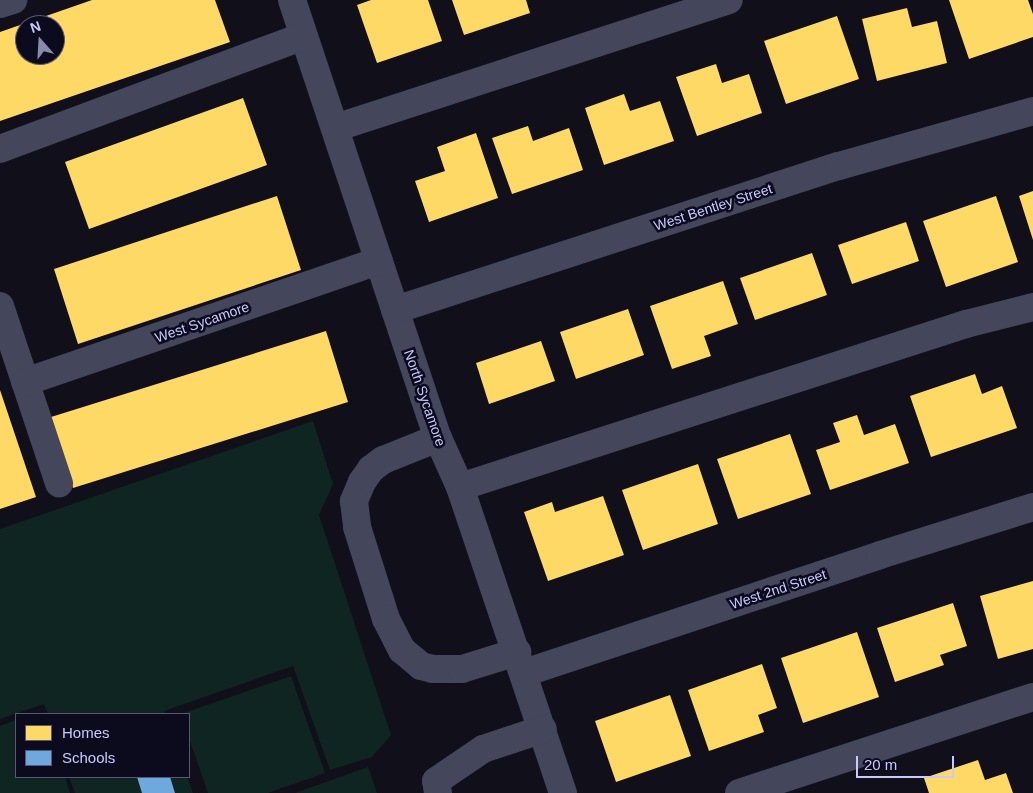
<!DOCTYPE html>
<style>
body{margin:0}
#map{position:relative;width:1033px;height:793px;overflow:hidden;background:#100f1a;font-family:Helvetica,sans-serif}
div>[style]{position:absolute}
[style*='--x']{left:calc(var(--x)*1px);top:calc(var(--y)*1px);width:calc(var(--w)*1px);rotate:calc(var(--a)*1deg)}
.green>*{inset:0;background:#0e2522}
.homes>*{inset:0;background:#ffd966}
.schools>*{inset:0;background:#6fa8dc}
.minor>*{height:28px;margin:-14px;padding:0 14px;transform-origin:14px;border-radius:14px;background:#44465b}
span{translate:-50% -50%;white-space:nowrap;text-align:center;line-height:1.15;-webkit-text-stroke:5px #0c0b1e;paint-order:stroke}
.street-label{font-size:14px;color:#c8caff}
.legend{position:absolute;left:15px;top:713px;width:175px;height:65px;box-sizing:border-box;background:#0c0b1e;border:1px solid #575778;margin:0;padding:6px 9px;list-style:none;font-size:15px;color:#c8caff}
.legend li{display:flex;align-items:center;gap:10px;height:25px}
.legend b{width:25px;border:1px solid #575778}
.north{position:absolute;left:15px;top:15px;width:50px;height:50px;box-sizing:border-box;background:#0c0b1e;border:1px solid #575778;border-radius:50%;rotate:341deg;font-size:14px;font-weight:700;line-height:20px;text-align:center;color:#c8caff}
.north::after{content:'';display:block;margin:auto;width:18px;height:22px;background:#8889af;clip-path:polygon(50% 0,100% 100%,50% 72%,0 100%)}
.scale{position:absolute;left:856px;top:756px;width:98px;height:22px;box-sizing:border-box;border:2px solid #c8caff;border-top:0;padding-left:6px;font-size:15px;line-height:18px;white-space:nowrap;color:#c8caff;-webkit-text-stroke:4px #0c0b1e;paint-order:stroke}
</style>
<div id="map">
<div class="green">
<div style="clip-path:polygon(313px 421px,333px 484px,319px 515px,391px 735px,372px 757px,330px 770px,293px 666px,164px 711px,165px 714px,48px 714px,44px 704px,0 719px,0 529px)"></div>
<div style="clip-path:polygon(291px 676px,325px 773px,268px 793px,208px 793px,189px 738px,189px 714px,181px 714px)"></div>
<div style="clip-path:polygon(16px 720px,16px 777px,65px 777px,70px 793px,0 793px,0 726px)"></div>
<div style="clip-path:polygon(368px 767px,377px 793px,295px 793px)"></div>
<div style="clip-path:polygon(69px 777px,187px 777px,193px 793px,75px 793px)"></div>
</div>
<div class="homes">
<div style="clip-path:polygon(evenodd,92px 0,215px 0,230px 42px,0 121px,0 32px,92px 0,25px 25px,55px 25px,55px 55px,25px 55px,25px 25px)"></div>
<div style="clip-path:polygon(371px 0,428px 0,442px 41px,377px 63px,357px 5px)"></div>
<div style="clip-path:polygon(452px 0,526px 0,530px 13px,464px 35px)"></div>
<div style="clip-path:polygon(949px 0,1028px 0,1033px 14px,1033px 37px,969px 59px)"></div>
<div style="clip-path:polygon(907px 8px,912px 27px,937px 21px,947px 63px,877px 81px,862px 19px)"></div>
<div style="clip-path:polygon(837px 16px,859px 79px,786px 104px,764px 41px)"></div>
<div style="clip-path:polygon(716px 64px,722px 83px,749px 74px,762px 113px,697px 136px,676px 77px)"></div>
<div style="clip-path:polygon(624px 94px,630px 111px,660px 101px,674px 141px,604px 165px,585px 108px)"></div>
<div style="clip-path:polygon(243px 98px,267px 165px,89px 229px,65px 162px)"></div>
<div style="clip-path:polygon(528px 126px,533px 141px,569px 128px,583px 170px,512px 194px,492px 138px)"></div>
<div style="clip-path:polygon(476px 133px,498px 198px,429px 222px,415px 181px,445px 171px,437px 147px)"></div>
<div style="clip-path:polygon(1033px 191px,1033px 240px,1019px 196px)"></div>
<div style="clip-path:polygon(277px 196px,301px 270px,78px 344px,54px 269px)"></div>
<div style="clip-path:polygon(996px 196px,1018px 262px,946px 287px,923px 221px)"></div>
<div style="clip-path:polygon(906px 222px,919px 261px,852px 284px,838px 245px)"></div>
<div style="clip-path:polygon(812px 253px,827px 295px,755px 320px,740px 278px)"></div>
<div style="clip-path:polygon(723px 281px,738px 324px,704px 336px,711px 356px,672px 369px,650px 306px)"></div>
<div style="clip-path:polygon(628px 309px,644px 355px,576px 379px,560px 332px)"></div>
<div style="clip-path:polygon(326px 331px,348px 402px,73px 488px,51px 417px)"></div>
<div style="clip-path:polygon(541px 341px,555px 381px,489px 404px,476px 363px)"></div>
<div style="clip-path:polygon(975px 374px,982px 394px,1002px 386px,1017px 428px,931px 457px,910px 396px)"></div>
<div style="clip-path:polygon(0 390px,36px 497px,0 509px)"></div>
<div style="clip-path:polygon(857px 415px,864px 435px,895px 424px,909px 463px,830px 490px,816px 450px,840px 442px,833px 423px)"></div>
<div style="clip-path:polygon(790px 434px,811px 494px,738px 519px,717px 459px)"></div>
<div style="clip-path:polygon(698px 464px,718px 524px,643px 550px,622px 490px)"></div>
<div style="clip-path:polygon(603px 496px,624px 555px,548px 581px,524px 512px,552px 502px,555px 512px)"></div>
<div style="clip-path:polygon(1033px 581px,1033px 649px,998px 659px,980px 596px)"></div>
<div style="clip-path:polygon(953px 603px,967px 646px,940px 655px,944px 665px,895px 682px,877px 628px)"></div>
<div style="clip-path:polygon(857px 632px,879px 697px,803px 723px,781px 658px)"></div>
<div style="clip-path:polygon(762px 664px,777px 708px,758px 715px,764px 732px,709px 751px,688px 690px)"></div>
<div style="clip-path:polygon(670px 695px,691px 756px,616px 782px,595px 721px)"></div>
<div style="clip-path:polygon(978px 760px,985px 780px,1006px 773px,1013px 793px,929px 793px,924px 778px)"></div>
</div>
<div class="schools">
<div style="clip-path:polygon(137px 777px,170px 777px,175px 793px,142px 793px)"></div>
</div>
<div class="minor">
<div style="--x:292;--y:0;--w:462;--a:71.6"></div>
<div style="--x:438;--y:438;--w:54;--a:65.8"></div>
<div style="--x:460;--y:487;--w:323;--a:71.4"></div>
<div style="--x:0;--y:4;--w:14;--a:-17"></div>
<div style="--x:335;--y:128;--w:414;--a:-18"></div>
<div style="--x:0;--y:149;--w:324;--a:-20.4"></div>
<div style="--x:0;--y:306;--w:187;--a:71.6"></div>
<div style="--x:395;--y:310;--w:467;--a:-18"></div>
<div style="--x:839;--y:166;--w:202;--a:-15.8"></div>
<div style="--x:25;--y:382;--w:374;--a:-18.9"></div>
<div style="--x:438;--y:438;--w:59;--a:158.2"></div>
<div style="--x:383;--y:460;--w:15;--a:143"></div>
<div style="--x:371;--y:469;--w:16;--a:125"></div>
<div style="--x:362;--y:482;--w:21;--a:113"></div>
<div style="--x:354;--y:501;--w:26;--a:83"></div>
<div style="--x:357;--y:527;--w:96;--a:72.5"></div>
<div style="--x:386;--y:619;--w:35;--a:63"></div>
<div style="--x:402;--y:650;--w:25;--a:40"></div>
<div style="--x:421;--y:666;--w:12;--a:14"></div>
<div style="--x:433;--y:669;--w:29;--a:0"></div>
<div style="--x:462;--y:669;--w:58;--a:-17.2"></div>
<div style="--x:460;--y:487;--w:532;--a:-17.86"></div>
<div style="--x:966;--y:324;--w:69;--a:-14.2"></div>
<div style="--x:524;--y:673;--w:375;--a:-18.3"></div>
<div style="--x:880;--y:555;--w:160;--a:-17.4"></div>
<div style="--x:438;--y:793;--w:12;--a:-99"></div>
<div style="--x:436;--y:781;--w:57;--a:-34.2"></div>
<div style="--x:483;--y:749;--w:63;--a:-18.4"></div>
<div style="--x:739;--y:793;--w:309;--a:-18.1"></div>
</div>
<div class="street-label">
<span style="left:713px;top:207px;rotate:-18deg">West Bentley Street</span>
<span style="left:202px;top:322px;rotate:-19deg">West Sycamore</span>
<span style="left:425px;top:398px;rotate:71deg">North Sycamore</span>
<span style="left:778px;top:589px;rotate:-18deg">West 2nd Street</span>
</div>
<ul class="legend">
<li><b style="height:14px;background:#ffd966"></b>Homes</li>
<li><b style="height:14px;background:#6fa8dc"></b>Schools</li>
</ul>
<div class="north">N</div>
<div class="scale">20 m</div>
</div>
